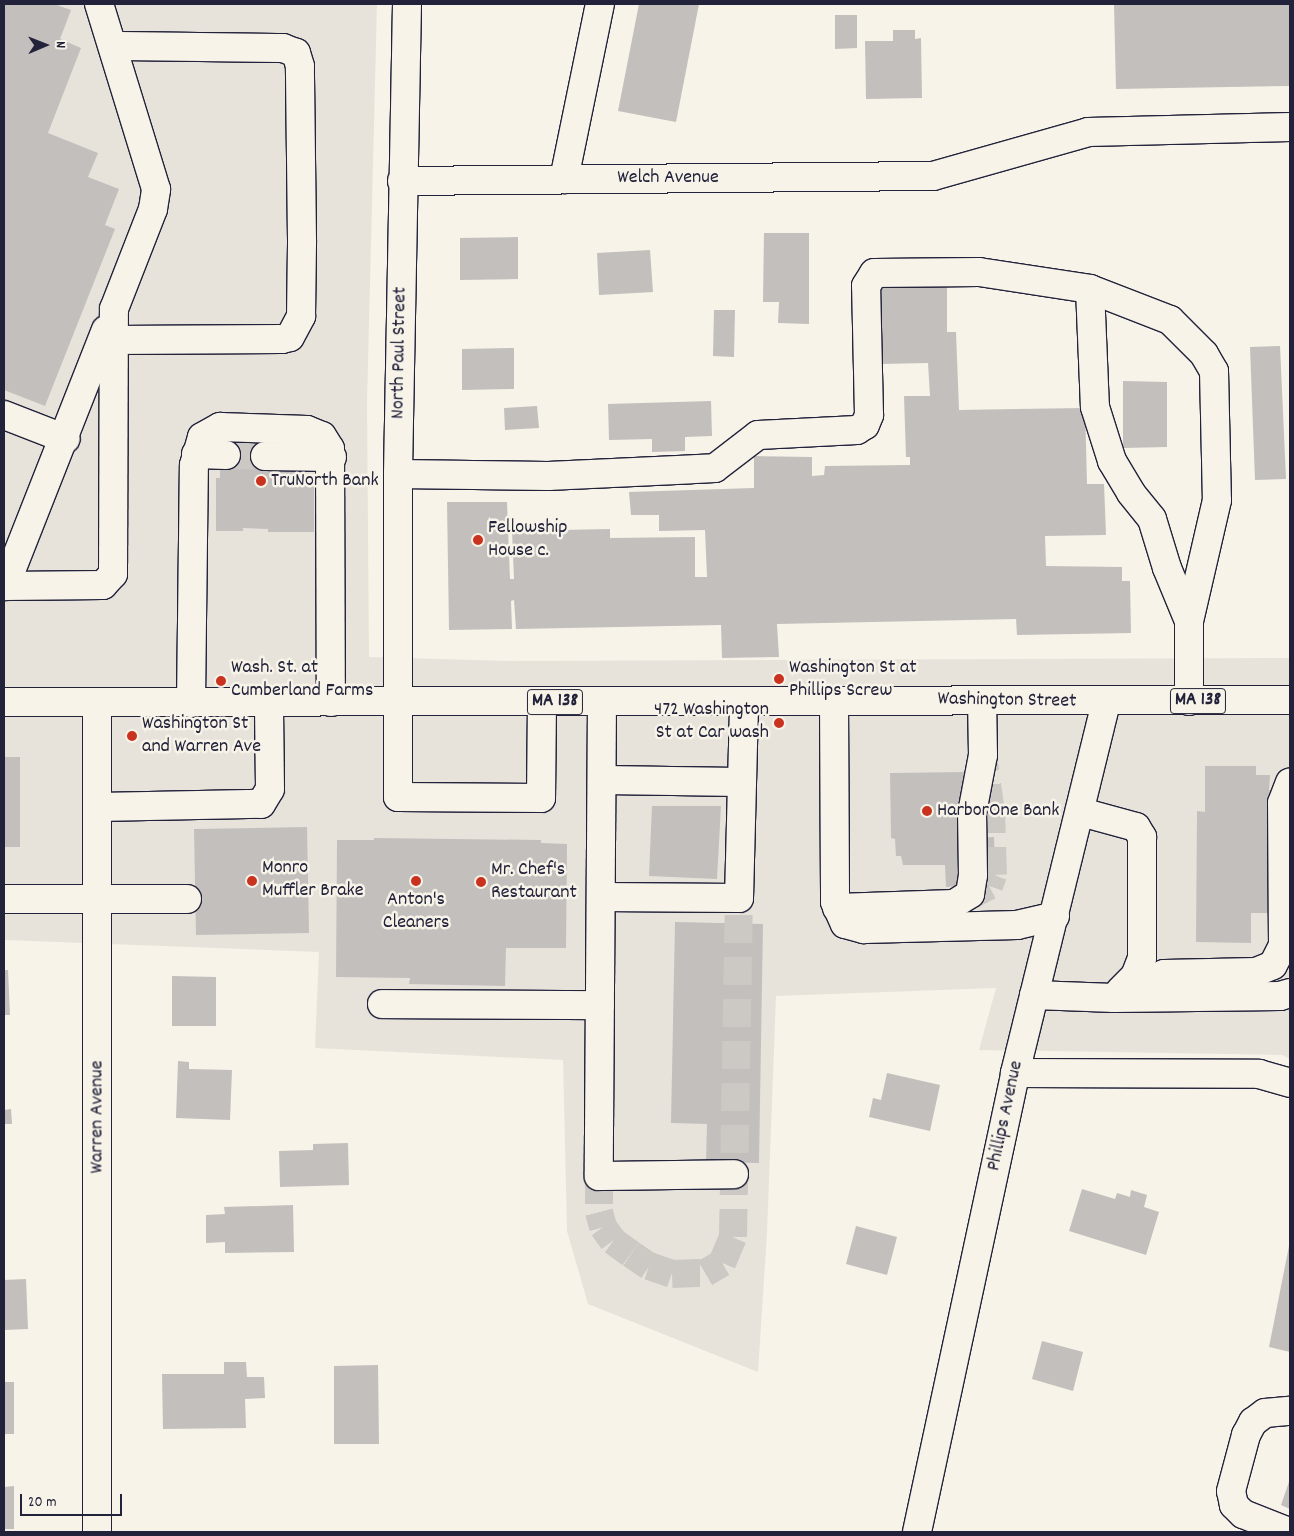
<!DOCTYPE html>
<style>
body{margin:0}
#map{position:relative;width:1294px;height:1536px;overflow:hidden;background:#f7f3e8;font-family:Dekko,sans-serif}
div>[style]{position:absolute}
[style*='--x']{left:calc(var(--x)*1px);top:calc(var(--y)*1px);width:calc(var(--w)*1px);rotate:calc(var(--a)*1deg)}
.built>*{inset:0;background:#e7e3db}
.building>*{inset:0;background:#c2bfbd}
.minor-tunnel>*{height:28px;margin-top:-14px;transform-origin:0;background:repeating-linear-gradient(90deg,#ccc9c5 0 28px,transparent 0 42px)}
.roads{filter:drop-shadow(1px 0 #22223b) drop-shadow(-1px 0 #22223b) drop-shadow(0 1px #22223b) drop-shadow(0 -1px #22223b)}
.minor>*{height:28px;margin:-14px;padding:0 14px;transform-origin:14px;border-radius:14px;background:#f7f3e8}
.major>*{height:28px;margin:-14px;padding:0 14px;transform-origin:14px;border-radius:14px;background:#f7f3e8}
.dots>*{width:14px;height:14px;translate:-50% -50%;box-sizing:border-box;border:2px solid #f7f3e8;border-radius:50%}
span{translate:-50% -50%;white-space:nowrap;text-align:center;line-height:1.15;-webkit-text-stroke:5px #f7f3e8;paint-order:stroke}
.shield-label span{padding:1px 4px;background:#f7f3e8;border:1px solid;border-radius:4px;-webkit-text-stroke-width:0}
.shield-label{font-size:19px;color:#22223b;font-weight:700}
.street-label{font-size:20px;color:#22223b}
.poi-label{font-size:20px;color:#22223b}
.left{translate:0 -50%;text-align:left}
.right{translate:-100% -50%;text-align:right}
.frame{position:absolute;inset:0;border:5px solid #22223b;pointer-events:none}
.north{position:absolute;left:20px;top:20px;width:50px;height:50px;-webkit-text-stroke:4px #f7f3e8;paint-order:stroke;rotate:89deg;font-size:14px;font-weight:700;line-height:20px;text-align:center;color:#22223b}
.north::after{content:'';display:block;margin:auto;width:18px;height:22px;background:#22223b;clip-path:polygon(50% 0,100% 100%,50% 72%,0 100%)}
.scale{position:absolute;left:20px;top:1494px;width:102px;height:22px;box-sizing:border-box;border:2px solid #22223b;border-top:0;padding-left:6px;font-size:15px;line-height:18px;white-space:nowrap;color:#22223b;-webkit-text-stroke:4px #f7f3e8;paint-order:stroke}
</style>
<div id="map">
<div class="built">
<div style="clip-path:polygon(4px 4px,377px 4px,367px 402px,369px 657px,513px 661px,1290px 658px,1290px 1059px,1282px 1055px,979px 1050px,996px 988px,776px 996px,767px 1233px,758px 1372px,588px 1304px,567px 1231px,563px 1060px,315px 1048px,319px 952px,4px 940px)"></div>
</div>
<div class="building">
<div style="clip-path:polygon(4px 4px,54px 4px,71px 10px,60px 39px,81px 48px,48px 133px,98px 153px,88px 177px,119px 189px,105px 225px,115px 229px,45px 406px,4px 390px)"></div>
<div style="clip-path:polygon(639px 4px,699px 4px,676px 122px,618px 111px)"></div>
<div style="clip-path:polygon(1114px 4px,1290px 4px,1290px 86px,1116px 89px)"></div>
<div style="clip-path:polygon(835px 15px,857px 15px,857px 48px,835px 49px)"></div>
<div style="clip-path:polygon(893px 30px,915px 30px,915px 39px,921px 38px,922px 98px,866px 99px,865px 41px,893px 41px)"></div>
<div style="clip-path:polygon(764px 233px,809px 233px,809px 324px,778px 323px,779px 302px,763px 302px)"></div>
<div style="clip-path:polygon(518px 237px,518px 279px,460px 280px,460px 238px)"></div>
<div style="clip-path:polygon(650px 250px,653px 292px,599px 295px,597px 253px)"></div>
<div style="clip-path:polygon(947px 287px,947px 332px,956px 332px,959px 410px,1085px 408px,1087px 484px,1104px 484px,1106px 535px,1045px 536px,1046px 566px,1122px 567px,1122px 581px,1130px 581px,1131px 633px,1017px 635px,1016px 619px,777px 624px,779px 657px,722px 658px,721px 625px,516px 629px,514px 600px,511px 601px,512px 629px,449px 630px,447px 502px,507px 502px,510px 579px,514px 579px,512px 531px,610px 529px,610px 538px,695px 537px,695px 577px,707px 577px,705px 530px,659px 531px,659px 515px,631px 515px,629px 492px,754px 488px,754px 456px,812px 457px,812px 476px,824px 475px,825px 466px,910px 465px,910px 457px,906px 457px,904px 396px,930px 396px,928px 363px,881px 364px,880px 288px)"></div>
<div style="clip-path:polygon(714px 310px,735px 310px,734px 357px,713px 356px)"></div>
<div style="clip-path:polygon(1280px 346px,1286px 479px,1255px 480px,1250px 347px)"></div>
<div style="clip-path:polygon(514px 348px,514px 389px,462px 390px,462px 349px)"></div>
<div style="clip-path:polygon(1123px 381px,1167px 382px,1167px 447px,1123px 448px)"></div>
<div style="clip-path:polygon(711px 401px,712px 436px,685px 437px,685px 451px,652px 452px,652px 439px,609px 440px,608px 404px)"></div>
<div style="clip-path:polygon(537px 406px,539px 428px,505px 430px,504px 408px)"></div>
<div style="clip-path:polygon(226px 437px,265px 438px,306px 468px,306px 484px,314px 485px,314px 532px,268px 532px,268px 529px,243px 528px,243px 531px,216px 531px,216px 478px,220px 478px,220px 462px,226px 461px)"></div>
<div style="clip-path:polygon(4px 757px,20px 757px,20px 847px,4px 847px)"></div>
<div style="clip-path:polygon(1205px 766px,1256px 766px,1256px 775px,1270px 775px,1269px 790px,1277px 790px,1275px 913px,1251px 913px,1251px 943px,1196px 942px,1197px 811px,1205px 812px)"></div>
<div style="clip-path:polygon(964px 772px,964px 839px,994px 837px,996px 887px,978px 884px,946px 887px,945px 865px,903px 865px,901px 856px,896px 856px,895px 839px,891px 838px,890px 773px)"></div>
<div style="clip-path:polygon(652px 806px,721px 806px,717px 879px,649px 876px)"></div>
<div style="clip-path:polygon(307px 827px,309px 933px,196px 935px,194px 829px)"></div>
<div style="clip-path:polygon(374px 838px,541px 840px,541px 843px,567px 844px,566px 948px,506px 948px,505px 986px,409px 984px,410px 978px,336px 977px,337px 840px,374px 840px)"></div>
<div style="clip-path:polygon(675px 922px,763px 924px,759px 1163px,706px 1162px,707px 1124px,671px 1123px)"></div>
<div style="clip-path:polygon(4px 970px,8px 970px,10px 1015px,4px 1015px)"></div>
<div style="clip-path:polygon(172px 976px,216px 977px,216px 1026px,172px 1026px)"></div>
<div style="clip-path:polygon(178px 1061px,189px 1062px,189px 1069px,232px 1070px,230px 1120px,176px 1118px)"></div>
<div style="clip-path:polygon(887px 1073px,940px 1085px,930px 1131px,869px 1117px,873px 1098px,881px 1100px)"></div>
<div style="clip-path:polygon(11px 1109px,12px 1124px,4px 1124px,4px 1110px)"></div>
<div style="clip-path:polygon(348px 1143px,349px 1185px,280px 1187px,279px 1151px,313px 1150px,313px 1144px)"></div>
<div style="clip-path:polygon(1082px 1189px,1115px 1199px,1117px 1193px,1130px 1197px,1131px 1190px,1147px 1195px,1144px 1207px,1159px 1212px,1146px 1255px,1069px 1231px)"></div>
<div style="clip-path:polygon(293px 1205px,294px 1252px,225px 1253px,225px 1242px,206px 1243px,206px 1215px,225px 1214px,224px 1207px)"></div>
<div style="clip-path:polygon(856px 1226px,897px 1237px,887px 1275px,846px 1264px)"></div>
<div style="clip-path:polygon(1289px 1246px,1290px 1246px,1290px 1352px,1269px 1347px)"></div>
<div style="clip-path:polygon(26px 1279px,28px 1329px,4px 1330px,4px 1280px)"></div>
<div style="clip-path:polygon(1042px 1341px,1083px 1352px,1073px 1391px,1032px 1379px)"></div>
<div style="clip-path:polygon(224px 1362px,246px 1362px,247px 1377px,264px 1377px,265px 1398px,245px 1399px,246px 1428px,163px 1429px,162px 1374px,224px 1374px)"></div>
<div style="clip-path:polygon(378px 1365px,379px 1444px,334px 1444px,334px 1366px)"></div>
<div style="clip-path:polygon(4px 1382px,14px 1382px,14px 1434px,4px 1434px)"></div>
<div style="clip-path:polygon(1290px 1479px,1290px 1509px,1281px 1505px)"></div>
<div style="clip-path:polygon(14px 1486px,14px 1529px,4px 1529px,4px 1487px)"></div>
</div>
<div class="minor-tunnel">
<div style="--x:226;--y:455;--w:39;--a:1"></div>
<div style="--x:966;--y:898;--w:26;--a:-28"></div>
<div style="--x:989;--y:886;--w:12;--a:-70"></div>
<div style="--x:993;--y:875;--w:62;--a:-91.8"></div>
<div style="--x:991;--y:813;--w:51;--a:-97.8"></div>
<div style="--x:599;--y:1176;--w:36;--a:90"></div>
<div style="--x:599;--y:1212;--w:16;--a:75"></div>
<div style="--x:603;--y:1227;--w:17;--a:54"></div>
<div style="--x:613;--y:1241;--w:22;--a:36"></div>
<div style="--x:631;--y:1254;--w:22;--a:34"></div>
<div style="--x:649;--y:1266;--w:24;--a:19"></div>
<div style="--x:672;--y:1274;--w:33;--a:-2"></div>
<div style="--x:705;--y:1273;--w:20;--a:-30"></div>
<div style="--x:722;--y:1263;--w:28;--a:-67"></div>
<div style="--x:733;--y:1237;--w:339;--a:-89"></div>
</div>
<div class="roads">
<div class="minor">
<div style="--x:407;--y:4;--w:470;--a:91.1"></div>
<div style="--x:398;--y:474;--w:323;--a:90"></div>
<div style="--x:398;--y:797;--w:143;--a:0.4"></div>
<div style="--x:541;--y:798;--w:96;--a:-89.4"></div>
<div style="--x:564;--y:179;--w:179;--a:-78.4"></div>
<div style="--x:402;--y:181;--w:531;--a:-0.54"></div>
<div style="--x:933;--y:176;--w:161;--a:-15.8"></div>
<div style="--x:1088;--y:132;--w:202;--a:-1.4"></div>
<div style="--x:1090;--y:289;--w:118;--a:87.6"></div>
<div style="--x:1095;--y:407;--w:57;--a:72.5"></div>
<div style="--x:1112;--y:461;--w:37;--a:59"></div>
<div style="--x:1131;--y:493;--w:33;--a:51"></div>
<div style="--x:1152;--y:519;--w:51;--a:73"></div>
<div style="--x:1167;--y:568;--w:57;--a:67.5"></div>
<div style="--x:113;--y:340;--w:169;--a:-0.3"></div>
<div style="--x:282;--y:339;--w:8;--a:-14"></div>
<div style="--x:290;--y:337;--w:24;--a:-62"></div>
<div style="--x:301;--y:316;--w:76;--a:-89.2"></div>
<div style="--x:302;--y:240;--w:174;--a:-90.7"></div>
<div style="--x:300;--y:66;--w:14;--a:-107"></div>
<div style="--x:296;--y:53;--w:14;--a:-159"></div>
<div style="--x:283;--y:48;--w:168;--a:-179.3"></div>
<div style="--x:4;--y:415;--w:66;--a:21.2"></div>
<div style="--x:196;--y:454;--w:30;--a:2"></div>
<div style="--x:265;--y:456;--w:67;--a:0.9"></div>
<div style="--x:398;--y:474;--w:150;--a:0.8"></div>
<div style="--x:548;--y:476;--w:167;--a:-2.7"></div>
<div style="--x:715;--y:468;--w:54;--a:-37.5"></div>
<div style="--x:758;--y:435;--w:99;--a:-2.9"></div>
<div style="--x:857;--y:430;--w:9;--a:-32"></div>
<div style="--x:865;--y:425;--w:11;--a:-68"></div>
<div style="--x:869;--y:415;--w:129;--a:-91.3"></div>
<div style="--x:866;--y:286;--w:15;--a:-58"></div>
<div style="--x:874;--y:273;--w:105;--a:-0.5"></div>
<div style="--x:979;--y:272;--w:112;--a:8.7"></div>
<div style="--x:1090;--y:289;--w:86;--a:21.2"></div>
<div style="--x:1170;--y:320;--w:48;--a:45"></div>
<div style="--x:1204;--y:354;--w:20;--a:60"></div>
<div style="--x:1214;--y:371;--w:129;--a:88.7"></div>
<div style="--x:1217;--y:500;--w:124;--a:103"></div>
<div style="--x:1189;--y:621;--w:80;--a:90"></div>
<div style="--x:4;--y:586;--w:99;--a:-0.6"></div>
<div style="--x:103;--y:585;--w:15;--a:-48"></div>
<div style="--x:113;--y:574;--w:265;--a:-89.8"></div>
<div style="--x:114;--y:309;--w:107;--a:-68.7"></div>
<div style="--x:153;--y:209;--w:20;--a:-81"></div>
<div style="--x:156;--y:189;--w:194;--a:-107.1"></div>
<div style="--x:5;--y:586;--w:275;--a:-68.5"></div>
<div style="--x:834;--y:701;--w:201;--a:89.7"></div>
<div style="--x:835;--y:902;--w:24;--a:66"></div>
<div style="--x:845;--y:924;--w:20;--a:15"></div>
<div style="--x:864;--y:929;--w:153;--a:-1.5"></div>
<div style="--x:1017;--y:925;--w:39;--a:-13"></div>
<div style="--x:602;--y:702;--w:474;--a:90.4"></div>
<div style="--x:599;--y:1176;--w:135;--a:-0.8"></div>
<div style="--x:191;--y:703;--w:238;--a:-89.3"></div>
<div style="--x:194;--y:465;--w:29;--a:-74"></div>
<div style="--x:202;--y:437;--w:21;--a:-29"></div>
<div style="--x:220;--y:427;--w:87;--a:2"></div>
<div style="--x:307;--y:430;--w:16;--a:22"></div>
<div style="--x:322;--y:436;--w:15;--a:58"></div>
<div style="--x:330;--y:449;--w:253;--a:89.8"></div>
<div style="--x:602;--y:780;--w:140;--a:0.8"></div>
<div style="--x:98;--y:807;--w:163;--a:-1.1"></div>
<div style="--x:261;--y:804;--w:17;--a:-59"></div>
<div style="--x:270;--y:789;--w:86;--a:-90.7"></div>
<div style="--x:1081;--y:812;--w:57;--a:15.3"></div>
<div style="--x:1136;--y:827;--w:12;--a:59"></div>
<div style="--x:1142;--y:837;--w:121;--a:90"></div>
<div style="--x:1142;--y:958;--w:19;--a:111"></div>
<div style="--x:1135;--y:976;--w:21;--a:135"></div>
<div style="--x:601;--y:897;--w:138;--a:0.4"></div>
<div style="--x:739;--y:898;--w:197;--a:-88.5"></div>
<div style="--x:4;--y:899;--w:183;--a:0"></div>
<div style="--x:837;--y:908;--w:117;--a:-2"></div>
<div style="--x:954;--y:904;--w:19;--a:-32"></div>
<div style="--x:970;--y:894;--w:19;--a:-81"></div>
<div style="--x:973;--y:875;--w:62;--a:-90.9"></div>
<div style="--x:972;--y:813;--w:59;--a:-79.3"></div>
<div style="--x:983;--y:755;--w:55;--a:-91"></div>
<div style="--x:1034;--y:995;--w:80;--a:2.1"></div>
<div style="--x:1114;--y:998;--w:166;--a:-0.7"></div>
<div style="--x:1280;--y:996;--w:10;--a:-17"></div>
<div style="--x:1114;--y:998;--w:55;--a:-25.6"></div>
<div style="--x:1164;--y:974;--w:92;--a:-1.2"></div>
<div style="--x:1256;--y:972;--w:18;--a:-22"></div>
<div style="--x:1273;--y:965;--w:22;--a:-63"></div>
<div style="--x:1283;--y:945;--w:142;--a:-90.4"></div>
<div style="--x:1282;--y:803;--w:22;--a:-69"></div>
<div style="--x:382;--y:1004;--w:218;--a:0.3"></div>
<div style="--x:1015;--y:1073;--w:244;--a:0.2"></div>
<div style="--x:1259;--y:1074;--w:32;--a:16"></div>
<div style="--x:97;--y:1532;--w:830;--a:-90"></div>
<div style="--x:917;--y:1532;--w:469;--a:-77.9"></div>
<div style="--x:1015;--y:1073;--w:382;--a:-76.2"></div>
<div style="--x:1289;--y:1532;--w:49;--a:-158.6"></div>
<div style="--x:1243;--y:1514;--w:13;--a:-135"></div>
<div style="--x:1234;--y:1505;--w:14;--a:-102"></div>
<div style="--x:1231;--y:1491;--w:58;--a:-75"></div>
<div style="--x:1246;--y:1435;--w:15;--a:-62"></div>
<div style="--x:1253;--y:1422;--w:15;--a:-37"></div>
<div style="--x:1265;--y:1413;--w:25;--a:-5"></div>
</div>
<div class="major">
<div style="--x:4;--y:702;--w:1286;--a:-0.09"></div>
</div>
</div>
<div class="dots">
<div style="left:261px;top:481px;background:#c8321e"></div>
<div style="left:478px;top:540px;background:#c8321e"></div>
<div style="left:779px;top:679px;background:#c8321e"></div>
<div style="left:221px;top:681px;background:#c8321e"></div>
<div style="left:779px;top:723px;background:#c8321e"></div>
<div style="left:132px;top:736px;background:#c8321e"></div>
<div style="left:927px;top:811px;background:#c8321e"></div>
<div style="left:252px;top:881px;background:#c8321e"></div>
<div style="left:416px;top:881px;background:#c8321e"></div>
<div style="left:481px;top:882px;background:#c8321e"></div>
</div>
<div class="shield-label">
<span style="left:1198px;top:701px">MA 138</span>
<span style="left:555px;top:702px">MA 138</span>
</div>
<div class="street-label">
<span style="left:668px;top:178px">Welch Avenue</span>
<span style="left:400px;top:353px;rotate:-89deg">North Paul Street</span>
<span style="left:1007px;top:701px;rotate:1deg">Washington Street</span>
<span style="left:1006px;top:1116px;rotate:-78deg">Phillips Avenue</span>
<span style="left:98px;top:1117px;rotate:-90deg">Warren Avenue</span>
</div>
<div class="poi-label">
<span class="left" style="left:271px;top:481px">TruNorth Bank</span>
<span class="left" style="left:488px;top:540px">Fellowship<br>House c.</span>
<span class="left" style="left:789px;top:680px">Washington St at<br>Phillips Screw</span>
<span class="left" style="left:231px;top:680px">Wash. St. at<br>Cumberland Farms</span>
<span class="right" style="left:769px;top:722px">472 Washington<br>St at Car wash</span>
<span class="left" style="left:142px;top:736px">Washington St<br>and Warren Ave</span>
<span class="left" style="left:937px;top:811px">HarborOne Bank</span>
<span class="left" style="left:262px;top:880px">Monro<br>Muffler Brake</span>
<span class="left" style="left:491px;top:882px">Mr. Chef's<br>Restaurant</span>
<span style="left:416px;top:912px">Anton's<br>Cleaners</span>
</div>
<div class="frame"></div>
<div class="north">N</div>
<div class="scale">20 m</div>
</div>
